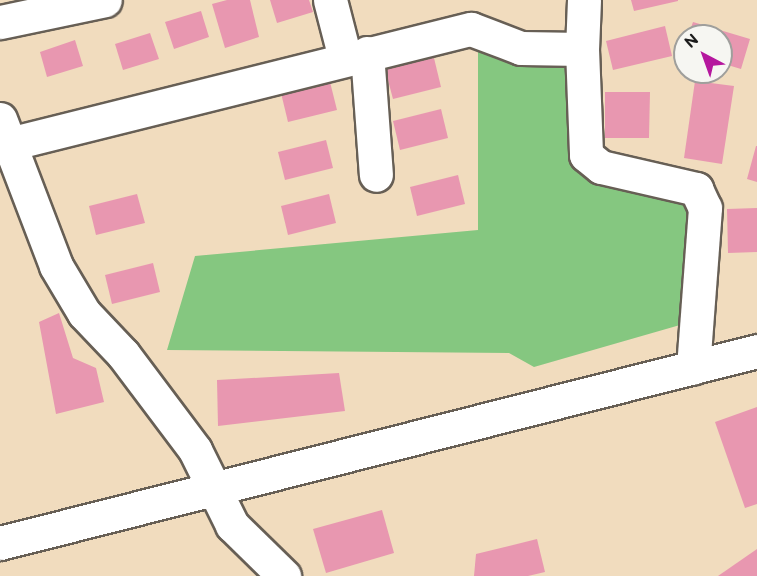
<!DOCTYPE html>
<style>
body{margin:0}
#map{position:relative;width:757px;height:576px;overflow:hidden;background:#f1dcbe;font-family:"Balsamiq Sans",sans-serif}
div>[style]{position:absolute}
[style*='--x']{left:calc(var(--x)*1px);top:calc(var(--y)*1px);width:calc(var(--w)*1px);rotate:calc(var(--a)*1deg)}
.green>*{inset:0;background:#85c780}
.building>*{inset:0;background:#e897b0}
.roads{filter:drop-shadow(2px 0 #675f55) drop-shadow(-2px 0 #675f55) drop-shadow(0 2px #675f55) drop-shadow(0 -2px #675f55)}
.minor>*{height:33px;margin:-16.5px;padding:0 16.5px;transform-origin:16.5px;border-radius:16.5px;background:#fff}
.tertiary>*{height:33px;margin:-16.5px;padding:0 16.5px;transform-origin:16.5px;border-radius:16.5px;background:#fff}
span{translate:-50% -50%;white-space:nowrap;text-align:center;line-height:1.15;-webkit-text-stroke:4.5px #f6f6f2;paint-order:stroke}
.north{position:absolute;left:673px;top:24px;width:60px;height:60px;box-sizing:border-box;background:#f6f6f2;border:2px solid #9f9f9c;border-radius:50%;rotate:319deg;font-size:16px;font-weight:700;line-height:24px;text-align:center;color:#1c1c1c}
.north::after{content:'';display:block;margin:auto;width:21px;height:27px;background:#b5179e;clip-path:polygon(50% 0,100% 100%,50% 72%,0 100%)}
</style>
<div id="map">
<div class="green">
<div style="clip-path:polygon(478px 49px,574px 69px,601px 167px,691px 196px,680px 325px,534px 367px,509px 353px,167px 350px,195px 256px,478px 230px)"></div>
</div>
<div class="building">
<div style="clip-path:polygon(227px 0,250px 0,259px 37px,225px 48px,212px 4px)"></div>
<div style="clip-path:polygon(270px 0,309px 0,313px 12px,277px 23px)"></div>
<div style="clip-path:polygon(631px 0,678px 0,678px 1px,634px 11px)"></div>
<div style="clip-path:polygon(201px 11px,209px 37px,174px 49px,165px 22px)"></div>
<div style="clip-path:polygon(693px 22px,750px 39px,741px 69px,721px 63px,721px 36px,688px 36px)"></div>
<div style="clip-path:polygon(665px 26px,672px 56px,613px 70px,606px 41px)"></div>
<div style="clip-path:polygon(150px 33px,159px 59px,123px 70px,115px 44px)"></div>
<div style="clip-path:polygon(75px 40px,83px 66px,47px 77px,40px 52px)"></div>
<div style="clip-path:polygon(434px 58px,441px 87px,393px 99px,385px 69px)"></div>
<div style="clip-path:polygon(695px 81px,734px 86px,722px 164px,684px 158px)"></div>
<div style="clip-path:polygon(330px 82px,337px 110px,288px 122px,281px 93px)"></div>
<div style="clip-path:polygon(605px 92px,650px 92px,649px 138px,605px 138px)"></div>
<div style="clip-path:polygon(441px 109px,448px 138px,400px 150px,393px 121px)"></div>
<div style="clip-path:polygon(326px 140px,333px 168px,285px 180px,278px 152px)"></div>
<div style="clip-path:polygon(756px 146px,757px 146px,757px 182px,747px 179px)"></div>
<div style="clip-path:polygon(458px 175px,465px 204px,417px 216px,410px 187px)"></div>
<div style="clip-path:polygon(137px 194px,145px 223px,96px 235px,89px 206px)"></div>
<div style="clip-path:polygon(329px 194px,336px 223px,288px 235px,281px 206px)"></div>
<div style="clip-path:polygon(757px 208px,757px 252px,728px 253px,727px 209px)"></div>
<div style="clip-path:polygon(153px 263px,160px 292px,112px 304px,105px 275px)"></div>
<div style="clip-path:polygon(59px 313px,73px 358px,96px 368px,104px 402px,56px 414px,39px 322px)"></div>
<div style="clip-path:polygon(339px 373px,345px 411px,218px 426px,217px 380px)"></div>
<div style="clip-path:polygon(757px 407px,757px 504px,745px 508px,715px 422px)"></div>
<div style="clip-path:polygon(382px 510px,394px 553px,326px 573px,313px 529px)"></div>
<div style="clip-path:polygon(537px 539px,545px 572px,528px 576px,474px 576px,476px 554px)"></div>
<div style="clip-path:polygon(757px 549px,757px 576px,718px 576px)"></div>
</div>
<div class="roads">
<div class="minor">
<div style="--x:330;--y:0;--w:60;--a:75.5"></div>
<div style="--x:584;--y:0;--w:49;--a:92.3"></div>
<div style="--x:582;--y:49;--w:106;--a:87.8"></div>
<div style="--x:586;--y:155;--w:19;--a:39"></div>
<div style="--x:601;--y:167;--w:98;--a:13"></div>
<div style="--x:696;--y:189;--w:21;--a:65"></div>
<div style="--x:705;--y:208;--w:160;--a:94.3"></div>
<div style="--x:0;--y:22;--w:107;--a:-11.8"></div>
<div style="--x:367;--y:53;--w:122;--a:85.8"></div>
<div style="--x:0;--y:119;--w:157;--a:69.1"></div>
<div style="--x:56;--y:266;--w:55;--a:59.2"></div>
<div style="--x:84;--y:313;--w:57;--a:46.4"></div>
<div style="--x:123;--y:354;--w:120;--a:53.1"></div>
<div style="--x:195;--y:450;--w:84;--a:63.7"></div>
<div style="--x:232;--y:525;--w:73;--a:44.4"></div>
<div style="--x:9;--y:144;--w:476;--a:-14"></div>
<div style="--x:471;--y:29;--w:53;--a:20.8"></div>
<div style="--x:521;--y:48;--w:61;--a:0.9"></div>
</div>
<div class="tertiary">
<div style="--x:0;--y:543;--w:781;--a:-14.23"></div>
</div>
</div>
<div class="north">N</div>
</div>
